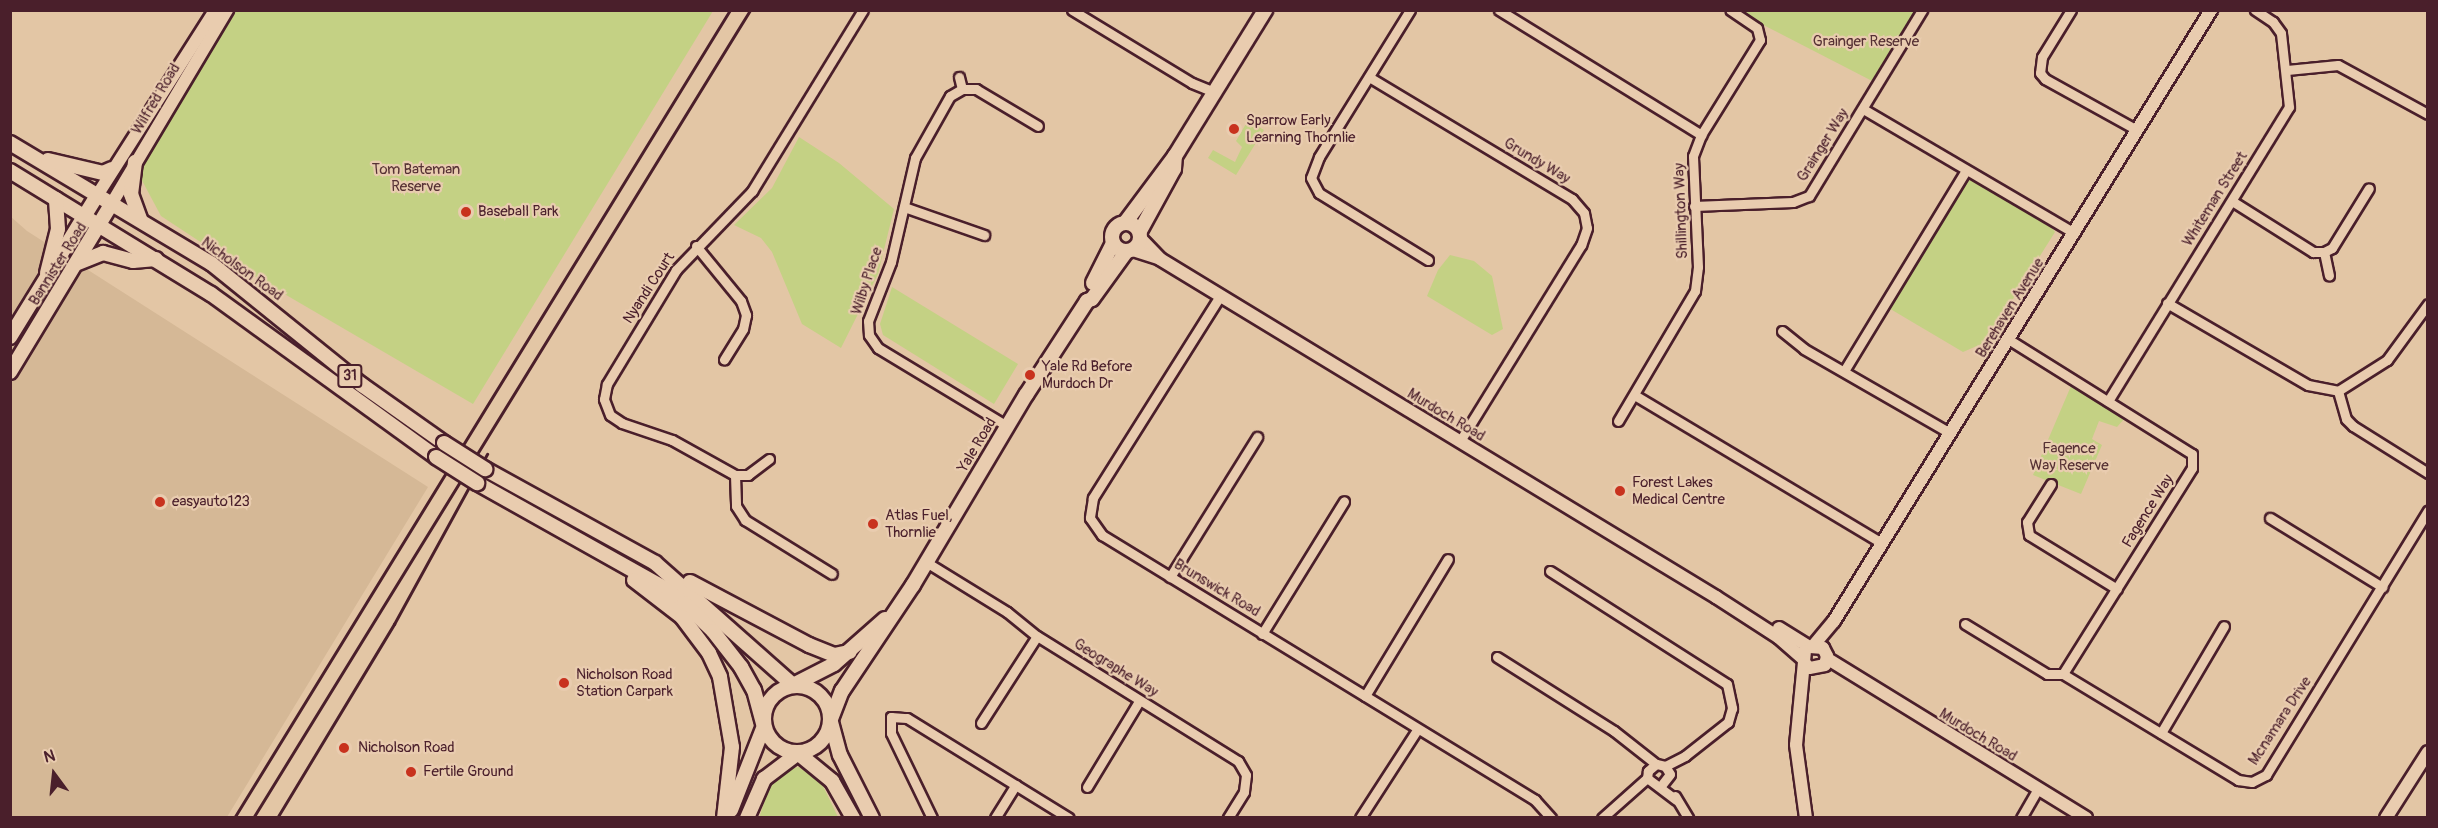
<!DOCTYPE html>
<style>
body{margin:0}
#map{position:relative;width:2438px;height:828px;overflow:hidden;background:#e3c6a5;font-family:Pangolin,sans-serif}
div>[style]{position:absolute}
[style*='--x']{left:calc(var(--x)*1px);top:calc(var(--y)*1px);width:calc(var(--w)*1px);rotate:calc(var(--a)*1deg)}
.built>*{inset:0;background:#d5b896}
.green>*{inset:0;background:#c4d184}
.roads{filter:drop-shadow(2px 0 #4a1f2b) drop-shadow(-2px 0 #4a1f2b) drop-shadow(0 2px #4a1f2b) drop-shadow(0 -2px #4a1f2b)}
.street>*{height:9px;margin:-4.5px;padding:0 4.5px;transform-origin:4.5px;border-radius:4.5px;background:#e9ccaf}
.secondary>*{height:12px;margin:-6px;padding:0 6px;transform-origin:6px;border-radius:6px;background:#e9ccaf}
.primary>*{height:14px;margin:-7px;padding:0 7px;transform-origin:7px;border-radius:7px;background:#e9ccaf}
.primary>.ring{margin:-7px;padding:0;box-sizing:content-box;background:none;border:14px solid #e9ccaf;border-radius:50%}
.rail>*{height:3px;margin:-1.5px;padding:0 1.5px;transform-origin:1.5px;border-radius:1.5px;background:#4a1f2b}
.bridges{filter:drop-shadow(2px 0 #4a1f2b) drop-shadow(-2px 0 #4a1f2b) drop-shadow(0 2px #4a1f2b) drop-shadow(0 -2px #4a1f2b)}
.primary-bridge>*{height:14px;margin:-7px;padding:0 7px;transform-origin:7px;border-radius:7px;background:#e9ccaf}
.dots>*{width:16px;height:16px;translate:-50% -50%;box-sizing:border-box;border:3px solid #e9ccaf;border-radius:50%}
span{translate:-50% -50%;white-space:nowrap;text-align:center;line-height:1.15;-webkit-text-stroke:4.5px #e9ccaf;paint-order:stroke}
.shield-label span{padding:2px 4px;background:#e9ccaf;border:2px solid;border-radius:4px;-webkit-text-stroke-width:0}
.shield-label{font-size:14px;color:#4a1f2b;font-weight:700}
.park-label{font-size:15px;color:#563134}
.street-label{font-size:15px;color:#4a1f2b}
.poi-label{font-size:15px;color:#4a1f2b}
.left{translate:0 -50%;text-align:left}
.frame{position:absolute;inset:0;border:12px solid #4a1f2b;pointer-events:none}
.north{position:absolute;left:24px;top:744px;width:60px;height:60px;-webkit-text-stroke:4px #e9ccaf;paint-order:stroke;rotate:345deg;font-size:16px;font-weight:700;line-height:24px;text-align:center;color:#4a1f2b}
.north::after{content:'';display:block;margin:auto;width:21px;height:27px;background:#4a1f2b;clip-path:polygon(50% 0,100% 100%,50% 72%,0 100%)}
</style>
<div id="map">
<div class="built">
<div style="clip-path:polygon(10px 216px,27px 231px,428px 487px,227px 817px,11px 817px)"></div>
</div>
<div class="green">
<div style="clip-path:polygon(236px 11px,713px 11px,473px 404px,240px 268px,161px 216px,138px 173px)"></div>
<div style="clip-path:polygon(1736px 11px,1922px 11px,1878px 84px)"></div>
<div style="clip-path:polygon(1244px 118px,1264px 130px,1236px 175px,1208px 158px,1213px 150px,1235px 162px,1242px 147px,1236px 141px,1247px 122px)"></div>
<div style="clip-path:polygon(799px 137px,839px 163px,894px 209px,878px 274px,841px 348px,802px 324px,772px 252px,761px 238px,734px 225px,772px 188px)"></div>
<div style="clip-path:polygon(1976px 178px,2048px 223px,2055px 232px,1986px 342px,1963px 352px,1887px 307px,1963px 182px)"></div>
<div style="clip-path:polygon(1450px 255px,1474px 261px,1492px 276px,1503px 329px,1492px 335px,1427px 296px,1438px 270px)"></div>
<div style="clip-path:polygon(892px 287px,1018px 364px,994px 404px,883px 335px,880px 324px)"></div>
<div style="clip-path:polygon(2071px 386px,2125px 418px,2117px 427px,2099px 421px,2092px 439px,2102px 445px,2081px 494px,2033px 475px)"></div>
<div style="clip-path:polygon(799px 767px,822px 784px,838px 817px,759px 818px,771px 782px,788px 769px)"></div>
</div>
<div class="roads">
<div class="street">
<div style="--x:1072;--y:10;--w:140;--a:31.3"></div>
<div style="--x:1192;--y:83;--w:24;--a:22"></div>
<div style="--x:1410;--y:10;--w:173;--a:121.8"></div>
<div style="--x:1319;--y:157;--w:22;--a:111"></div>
<div style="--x:1311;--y:178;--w:17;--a:62"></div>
<div style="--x:1319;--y:193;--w:128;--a:31.6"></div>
<div style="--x:1499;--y:10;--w:238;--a:31.7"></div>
<div style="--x:2071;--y:10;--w:55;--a:121.7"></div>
<div style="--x:2042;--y:57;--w:16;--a:97"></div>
<div style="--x:2040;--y:73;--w:8;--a:50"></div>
<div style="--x:2045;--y:79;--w:105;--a:29"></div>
<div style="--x:2287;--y:70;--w:51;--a:-5.6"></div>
<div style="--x:2338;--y:65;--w:102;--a:28.6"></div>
<div style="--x:959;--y:77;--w:12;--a:76"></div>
<div style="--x:1369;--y:77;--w:237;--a:31"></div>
<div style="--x:1572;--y:199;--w:18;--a:49"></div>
<div style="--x:1584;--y:213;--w:15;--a:79"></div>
<div style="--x:1587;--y:228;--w:18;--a:109"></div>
<div style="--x:1581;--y:245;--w:230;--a:121.7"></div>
<div style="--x:1863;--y:109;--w:245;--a:30.4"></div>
<div style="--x:2232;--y:201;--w:96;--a:32.2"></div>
<div style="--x:2313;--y:252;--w:11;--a:0"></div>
<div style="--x:2324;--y:252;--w:9;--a:-27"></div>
<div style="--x:2332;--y:248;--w:70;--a:-58.3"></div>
<div style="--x:1694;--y:206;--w:99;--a:-2.3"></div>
<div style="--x:1793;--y:202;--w:17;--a:-21"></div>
<div style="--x:1809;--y:196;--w:218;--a:-58.7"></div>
<div style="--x:904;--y:207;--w:85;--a:19.3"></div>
<div style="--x:696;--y:246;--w:71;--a:50.7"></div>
<div style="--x:741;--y:301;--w:15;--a:70"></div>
<div style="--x:746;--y:315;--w:14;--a:102"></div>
<div style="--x:743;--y:329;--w:36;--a:122"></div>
<div style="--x:2324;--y:252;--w:24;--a:78"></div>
<div style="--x:1220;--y:296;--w:239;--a:122.2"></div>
<div style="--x:1093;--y:498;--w:20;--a:99"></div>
<div style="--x:1090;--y:518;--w:21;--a:55"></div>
<div style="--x:1102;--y:535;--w:508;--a:31.47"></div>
<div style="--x:1535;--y:800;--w:24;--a:48"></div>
<div style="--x:2167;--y:303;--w:163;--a:30.2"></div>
<div style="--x:2308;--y:385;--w:31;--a:11"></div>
<div style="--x:2338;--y:391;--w:58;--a:-32.3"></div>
<div style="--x:2387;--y:360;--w:69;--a:-53.8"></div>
<div style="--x:1782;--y:331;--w:28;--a:39"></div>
<div style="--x:1804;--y:349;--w:168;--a:29.9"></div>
<div style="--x:2008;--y:339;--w:217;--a:32"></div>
<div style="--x:2192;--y:454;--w:14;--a:90"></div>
<div style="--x:2192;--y:468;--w:243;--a:122.1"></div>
<div style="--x:1844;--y:371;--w:233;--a:-58.7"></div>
<div style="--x:2338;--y:391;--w:29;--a:74"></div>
<div style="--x:2346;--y:419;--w:10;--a:45"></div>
<div style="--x:2353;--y:426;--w:89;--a:32.1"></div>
<div style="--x:1636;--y:396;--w:287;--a:30.9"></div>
<div style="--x:2108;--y:401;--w:345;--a:-58.4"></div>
<div style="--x:2289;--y:107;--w:74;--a:-96.2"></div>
<div style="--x:2281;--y:33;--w:14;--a:-126"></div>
<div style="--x:2273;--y:22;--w:22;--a:-146"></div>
<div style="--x:1618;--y:421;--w:151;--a:-59.4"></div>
<div style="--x:1695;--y:291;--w:24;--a:-83"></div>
<div style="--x:1698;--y:267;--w:111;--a:-92.6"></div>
<div style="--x:1693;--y:156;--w:22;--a:-69"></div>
<div style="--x:1701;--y:135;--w:112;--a:-58.2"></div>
<div style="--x:1760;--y:40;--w:12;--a:-104"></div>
<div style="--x:1757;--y:28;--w:32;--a:-146"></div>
<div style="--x:1007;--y:426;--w:151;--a:-148.8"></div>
<div style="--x:878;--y:348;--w:16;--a:-125"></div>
<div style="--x:869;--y:335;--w:14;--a:-94"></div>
<div style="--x:868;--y:321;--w:63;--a:-68.7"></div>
<div style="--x:891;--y:262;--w:107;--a:-77"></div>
<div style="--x:915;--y:158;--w:71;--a:-60.6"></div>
<div style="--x:950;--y:96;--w:14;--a:-30"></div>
<div style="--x:962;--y:89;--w:14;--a:0"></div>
<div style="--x:976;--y:89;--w:72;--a:30.8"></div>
<div style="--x:769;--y:459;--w:26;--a:143"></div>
<div style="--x:748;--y:475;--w:13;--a:180"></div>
<div style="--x:735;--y:475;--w:72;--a:-150.9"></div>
<div style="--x:672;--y:440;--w:53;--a:-161.2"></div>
<div style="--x:622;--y:423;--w:14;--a:-146"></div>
<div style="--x:610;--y:415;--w:17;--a:-111"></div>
<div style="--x:604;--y:399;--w:15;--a:-79"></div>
<div style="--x:607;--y:384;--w:133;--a:-58.8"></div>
<div style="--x:676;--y:270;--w:110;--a:-46.1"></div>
<div style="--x:752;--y:191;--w:212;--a:-58.5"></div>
<div style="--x:735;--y:475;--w:31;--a:88"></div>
<div style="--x:736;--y:506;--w:17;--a:57"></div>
<div style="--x:745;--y:520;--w:102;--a:31.8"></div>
<div style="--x:2051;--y:484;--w:45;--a:122.3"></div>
<div style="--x:2027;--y:522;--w:13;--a:81"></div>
<div style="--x:2029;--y:535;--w:103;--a:31.5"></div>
<div style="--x:2270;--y:518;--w:132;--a:31.6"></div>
<div style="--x:926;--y:562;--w:95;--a:31.7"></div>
<div style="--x:1007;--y:612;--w:38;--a:39"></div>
<div style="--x:1037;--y:636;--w:237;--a:31.9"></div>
<div style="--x:1238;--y:761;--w:16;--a:60"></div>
<div style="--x:1246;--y:775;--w:17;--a:97"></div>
<div style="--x:1244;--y:792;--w:31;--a:122"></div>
<div style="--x:1550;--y:571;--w:210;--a:32.6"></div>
<div style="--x:1727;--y:684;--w:25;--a:78"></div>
<div style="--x:1732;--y:708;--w:15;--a:106"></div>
<div style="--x:1728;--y:722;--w:55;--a:141.7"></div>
<div style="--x:1685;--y:756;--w:22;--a:153"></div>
<div style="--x:1170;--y:577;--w:165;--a:-58.1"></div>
<div style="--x:1965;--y:624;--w:96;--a:31.4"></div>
<div style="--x:2047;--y:674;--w:16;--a:0"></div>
<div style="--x:2063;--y:674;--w:205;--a:31.2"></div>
<div style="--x:2238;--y:780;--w:14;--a:8"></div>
<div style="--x:2252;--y:782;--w:16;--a:-27"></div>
<div style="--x:2266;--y:775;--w:310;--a:-58.5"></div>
<div style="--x:1262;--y:634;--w:156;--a:-58.3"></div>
<div style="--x:1497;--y:657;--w:138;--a:32.3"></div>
<div style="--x:1614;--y:731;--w:53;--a:38.2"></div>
<div style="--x:1365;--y:696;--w:160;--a:-58.8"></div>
<div style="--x:981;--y:723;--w:103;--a:-57.2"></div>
<div style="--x:2161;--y:733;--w:124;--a:-59.5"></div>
<div style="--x:1087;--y:787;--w:100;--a:-58.8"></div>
<div style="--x:1660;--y:787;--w:16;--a:-52"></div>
<div style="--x:1670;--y:774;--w:9;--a:-122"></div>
<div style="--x:1665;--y:766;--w:9;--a:-167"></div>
<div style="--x:1656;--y:764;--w:11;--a:139"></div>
<div style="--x:1648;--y:771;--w:7;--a:98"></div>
<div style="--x:1647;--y:778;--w:36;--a:37"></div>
<div style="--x:1675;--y:796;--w:26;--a:59"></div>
<div style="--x:932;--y:818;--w:94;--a:-115.8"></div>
<div style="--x:891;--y:733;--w:16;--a:-90"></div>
<div style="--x:891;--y:717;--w:16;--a:4"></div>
<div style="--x:907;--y:718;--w:190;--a:31.7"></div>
<div style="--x:995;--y:818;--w:39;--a:-58"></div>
<div style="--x:1360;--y:818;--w:105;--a:-57.1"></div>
<div style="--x:1602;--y:818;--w:60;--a:-41.6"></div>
<div style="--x:2021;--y:818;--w:34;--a:-60"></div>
</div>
<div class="secondary">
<div style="--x:98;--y:194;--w:218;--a:-57.5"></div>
<div style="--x:112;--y:203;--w:225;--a:-59.2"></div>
<div style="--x:1141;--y:239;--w:28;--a:46"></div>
<div style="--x:1160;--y:259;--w:651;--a:31.3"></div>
<div style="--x:1716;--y:597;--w:74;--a:32.8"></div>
<div style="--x:1778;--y:637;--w:33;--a:41"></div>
<div style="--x:1133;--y:250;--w:28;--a:18"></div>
<div style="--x:1779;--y:628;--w:36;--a:32"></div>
<div style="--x:1810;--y:647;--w:13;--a:4"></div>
<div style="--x:1823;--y:648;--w:9;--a:63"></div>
<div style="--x:1827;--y:656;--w:9;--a:103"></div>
<div style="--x:1825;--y:665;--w:16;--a:169"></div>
<div style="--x:1809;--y:668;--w:8;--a:-130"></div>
<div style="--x:1804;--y:662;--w:11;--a:-85"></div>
<div style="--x:1813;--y:646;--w:33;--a:-50"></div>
<div style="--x:1834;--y:621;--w:718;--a:-58.32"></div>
<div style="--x:1828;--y:659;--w:303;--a:31.6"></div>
<div style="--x:1804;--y:662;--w:83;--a:95.5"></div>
<div style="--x:1796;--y:745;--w:74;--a:82.2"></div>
<div style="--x:2386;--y:818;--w:78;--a:-57.5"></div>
</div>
<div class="primary">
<div style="--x:10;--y:143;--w:235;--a:30.9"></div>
<div style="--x:212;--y:264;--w:193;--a:38.9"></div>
<div style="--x:362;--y:385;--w:100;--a:35.3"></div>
<div style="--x:48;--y:160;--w:57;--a:13.3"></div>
<div style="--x:103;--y:173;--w:10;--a:-24"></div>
<div style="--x:135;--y:162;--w:32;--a:97"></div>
<div style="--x:131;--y:194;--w:27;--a:70"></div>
<div style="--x:10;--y:171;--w:236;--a:31.5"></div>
<div style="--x:211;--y:294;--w:278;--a:35.9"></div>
<div class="ring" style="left:1112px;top:223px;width:14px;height:14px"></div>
<div style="--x:1125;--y:223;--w:84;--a:-53.3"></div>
<div style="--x:1175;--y:156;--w:172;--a:-58.3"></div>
<div style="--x:1140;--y:231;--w:71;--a:-61.3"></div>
<div style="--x:1174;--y:169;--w:13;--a:-86"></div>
<div style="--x:78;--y:263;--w:27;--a:-22"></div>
<div style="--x:103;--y:253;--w:31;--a:15"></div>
<div style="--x:133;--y:261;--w:23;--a:-5"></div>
<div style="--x:47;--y:273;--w:45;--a:-76"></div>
<div style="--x:58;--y:229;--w:30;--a:-94"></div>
<div style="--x:1093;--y:283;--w:45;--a:-63.4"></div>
<div style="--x:10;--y:337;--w:168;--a:-58.4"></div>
<div style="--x:10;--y:372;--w:197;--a:-58.9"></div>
<div style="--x:485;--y:469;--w:194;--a:28.9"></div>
<div style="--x:655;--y:563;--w:184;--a:41.5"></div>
<div style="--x:477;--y:483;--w:214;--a:29.3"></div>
<div style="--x:664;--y:588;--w:25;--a:37"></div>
<div style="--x:684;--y:603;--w:40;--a:44"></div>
<div style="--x:713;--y:631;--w:46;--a:52.1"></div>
<div style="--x:741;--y:667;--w:26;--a:61"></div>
<div style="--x:754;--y:690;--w:35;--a:75"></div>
<div style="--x:634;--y:580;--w:61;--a:37.6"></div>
<div style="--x:682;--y:617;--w:45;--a:53.1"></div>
<div style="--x:709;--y:653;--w:26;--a:65"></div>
<div style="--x:720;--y:677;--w:71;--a:80.3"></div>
<div style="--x:732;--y:747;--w:71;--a:96.4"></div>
<div style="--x:690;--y:582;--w:135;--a:27.9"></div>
<div style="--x:809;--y:645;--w:27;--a:22"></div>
<div style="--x:834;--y:655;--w:16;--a:-11"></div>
<div style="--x:795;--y:684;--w:44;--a:-27.1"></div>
<div style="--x:834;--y:664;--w:68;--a:-41.4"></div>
<div class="ring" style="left:764px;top:686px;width:52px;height:52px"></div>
<div style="--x:831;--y:719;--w:30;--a:-69"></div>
<div style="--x:842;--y:691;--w:128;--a:-56.2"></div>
<div style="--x:913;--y:585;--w:221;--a:-59.3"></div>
<div style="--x:1026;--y:395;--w:112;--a:-57"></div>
<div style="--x:1087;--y:301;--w:5;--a:-22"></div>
<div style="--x:1092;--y:299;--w:58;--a:-54.1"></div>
<div style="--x:831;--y:722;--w:34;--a:75"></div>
<div style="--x:840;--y:755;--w:71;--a:63.1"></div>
<div style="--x:799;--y:754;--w:43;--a:39.3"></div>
<div style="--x:832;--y:781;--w:43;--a:60.4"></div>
<div style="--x:731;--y:810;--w:90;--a:-68.6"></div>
<div style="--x:747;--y:818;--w:43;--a:-66.4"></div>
<div style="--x:764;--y:779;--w:41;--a:-37.1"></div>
</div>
</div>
<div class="rail">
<div style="--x:234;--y:818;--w:948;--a:-58.46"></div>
<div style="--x:253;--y:818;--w:949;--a:-58.4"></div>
<div style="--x:277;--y:818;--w:227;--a:-58.9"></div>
<div style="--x:394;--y:624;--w:194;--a:-61.3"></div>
</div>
<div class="bridges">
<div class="primary-bridge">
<div style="--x:444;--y:443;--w:49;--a:32.4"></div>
<div style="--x:436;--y:457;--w:49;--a:32.4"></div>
</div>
</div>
<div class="dots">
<div style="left:1234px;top:129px;background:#c8321e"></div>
<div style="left:466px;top:212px;background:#c8321e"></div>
<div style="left:1030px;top:375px;background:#c8321e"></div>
<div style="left:1620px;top:491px;background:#c8321e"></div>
<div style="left:160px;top:502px;background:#c8321e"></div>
<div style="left:873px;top:524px;background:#c8321e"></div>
<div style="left:564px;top:683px;background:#c8321e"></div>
<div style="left:344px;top:748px;background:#c8321e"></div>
<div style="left:411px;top:772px;background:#c8321e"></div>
</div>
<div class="shield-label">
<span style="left:350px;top:376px">31</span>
</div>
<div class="park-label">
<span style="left:1866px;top:42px">Grainger Reserve</span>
<span style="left:416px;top:178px">Tom Bateman<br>Reserve</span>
<span style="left:2069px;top:457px">Fagence<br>Way Reserve</span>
</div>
<div class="street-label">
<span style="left:156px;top:99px;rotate:-59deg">Wilfred Road</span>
<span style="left:1823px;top:145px;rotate:-58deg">Grainger Way</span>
<span style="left:1537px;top:161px;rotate:31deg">Grundy Way</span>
<span style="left:2215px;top:199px;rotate:-58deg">Whiteman Street</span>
<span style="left:1681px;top:211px;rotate:-92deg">Shillington Way</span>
<span style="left:58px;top:264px;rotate:-58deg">Bannister Road</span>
<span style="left:242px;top:269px;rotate:36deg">Nicholson Road</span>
<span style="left:867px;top:281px;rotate:-72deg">Wilby Place</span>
<span style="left:649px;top:288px;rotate:-57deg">Nyandi Court</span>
<span style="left:2010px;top:308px;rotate:-58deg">Berehaven Avenue</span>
<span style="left:1446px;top:415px;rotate:31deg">Murdoch Road</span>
<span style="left:977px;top:445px;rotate:-59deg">Yale Road</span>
<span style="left:2148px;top:511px;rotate:-58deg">Fagence Way</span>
<span style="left:1217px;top:588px;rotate:31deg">Brunswick Road</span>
<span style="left:1116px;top:668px;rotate:32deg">Geographe Way</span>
<span style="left:2280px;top:721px;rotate:-57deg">Mcnamara Drive</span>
<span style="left:1978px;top:735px;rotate:31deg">Murdoch Road</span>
</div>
<div class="poi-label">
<span class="left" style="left:1246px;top:129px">Sparrow Early<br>Learning Thornlie</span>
<span class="left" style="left:478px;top:212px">Baseball Park</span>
<span class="left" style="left:1042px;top:375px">Yale Rd Before<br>Murdoch Dr</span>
<span class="left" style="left:1632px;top:491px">Forest Lakes<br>Medical Centre</span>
<span class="left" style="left:172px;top:502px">easyauto123</span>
<span class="left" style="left:885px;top:524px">Atlas Fuel,<br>Thornlie</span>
<span class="left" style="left:576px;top:683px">Nicholson Road<br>Station Carpark</span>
<span class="left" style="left:358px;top:748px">Nicholson Road</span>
<span class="left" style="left:423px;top:772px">Fertile Ground</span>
</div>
<div class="frame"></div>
<div class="north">N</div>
</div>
